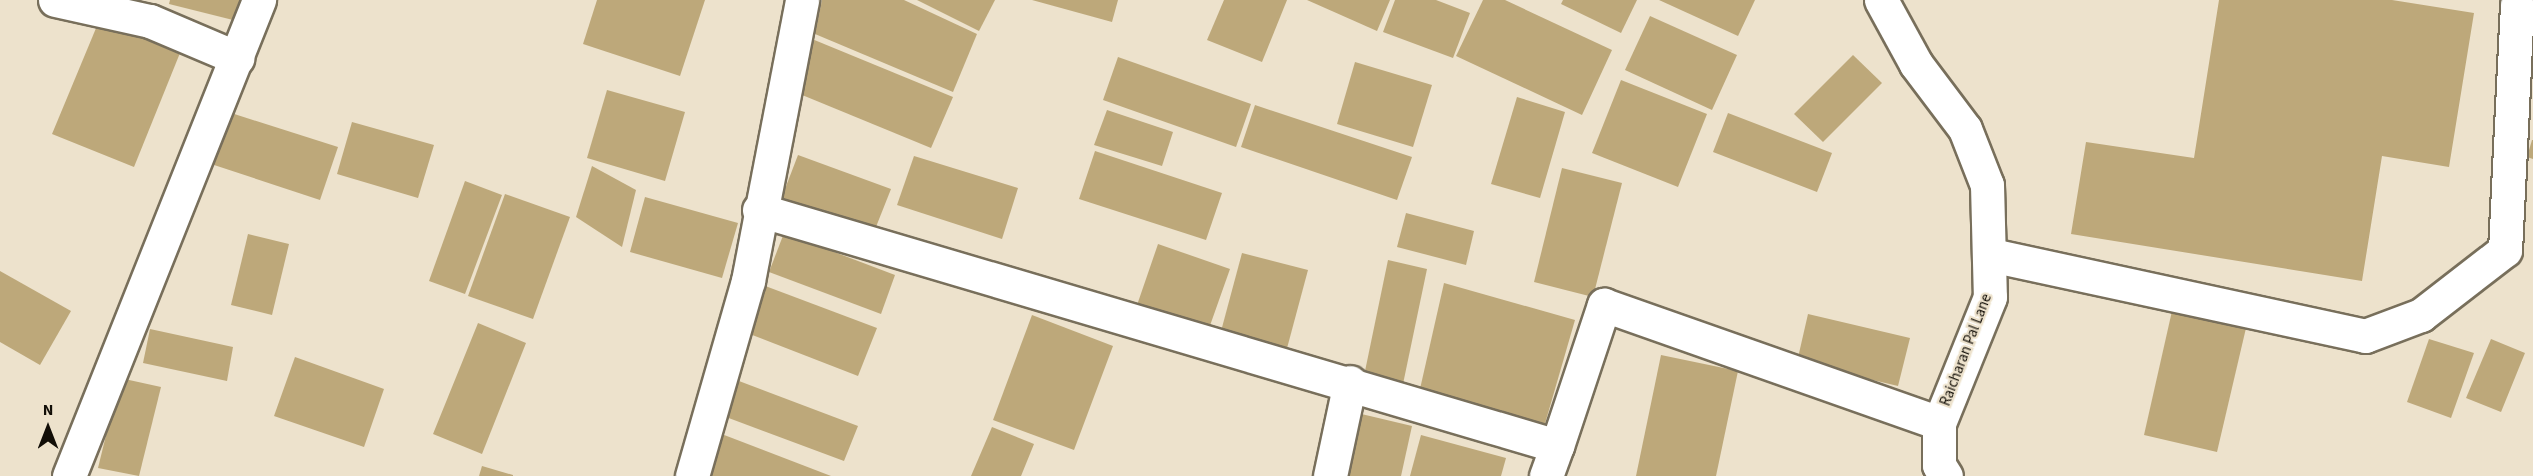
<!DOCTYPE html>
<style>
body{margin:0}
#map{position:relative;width:2533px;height:476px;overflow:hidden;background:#ede2cc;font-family:"Source Sans 3",sans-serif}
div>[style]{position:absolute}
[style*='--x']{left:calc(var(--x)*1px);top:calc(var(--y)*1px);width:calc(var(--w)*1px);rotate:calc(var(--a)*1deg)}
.building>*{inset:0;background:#bda87a}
.roads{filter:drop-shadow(2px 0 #786f5b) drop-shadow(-2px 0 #786f5b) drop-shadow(0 2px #786f5b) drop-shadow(0 -2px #786f5b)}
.minor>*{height:33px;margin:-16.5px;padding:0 16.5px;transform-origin:16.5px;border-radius:16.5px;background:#fff}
span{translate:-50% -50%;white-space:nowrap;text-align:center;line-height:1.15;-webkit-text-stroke:4.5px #ede2cc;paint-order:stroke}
.street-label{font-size:15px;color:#120e07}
.north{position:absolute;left:18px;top:398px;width:60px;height:60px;-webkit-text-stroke:4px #ede2cc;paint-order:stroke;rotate:0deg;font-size:16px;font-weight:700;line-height:24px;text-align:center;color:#120e07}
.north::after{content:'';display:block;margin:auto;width:21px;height:27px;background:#120e07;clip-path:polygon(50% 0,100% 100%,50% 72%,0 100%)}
</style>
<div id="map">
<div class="building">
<div style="clip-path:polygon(170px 0,248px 0,237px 21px,169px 4px)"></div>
<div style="clip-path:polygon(597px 0,705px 0,680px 76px,583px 44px)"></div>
<div style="clip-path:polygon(822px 0,904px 0,977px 34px,953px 92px,815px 34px)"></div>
<div style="clip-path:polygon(917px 0,995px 0,979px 31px)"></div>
<div style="clip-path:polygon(1032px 0,1118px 0,1112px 22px)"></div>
<div style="clip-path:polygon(1224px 0,1287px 0,1262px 62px,1207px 40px)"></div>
<div style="clip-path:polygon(1307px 0,1390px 0,1377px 31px)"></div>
<div style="clip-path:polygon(1395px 0,1436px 0,1470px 13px,1453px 58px,1383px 32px)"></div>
<div style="clip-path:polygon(1483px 0,1505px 0,1612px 50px,1582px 115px,1456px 56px)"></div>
<div style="clip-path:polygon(1563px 0,1637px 0,1621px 33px,1561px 4px)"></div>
<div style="clip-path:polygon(1659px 0,1755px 0,1738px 36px)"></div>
<div style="clip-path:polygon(2219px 0,2392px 0,2474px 13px,2449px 167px,2382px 156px,2362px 281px,2071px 234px,2086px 142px,2194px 158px)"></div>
<div style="clip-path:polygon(1650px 16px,1737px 55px,1712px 110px,1625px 70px)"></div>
<div style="clip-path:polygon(99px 21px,180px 53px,134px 167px,52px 134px)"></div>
<div style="clip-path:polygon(812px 39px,953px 97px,931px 148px,790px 90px)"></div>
<div style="clip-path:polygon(1853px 55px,1882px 83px,1823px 142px,1794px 114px)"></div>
<div style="clip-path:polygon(1118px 57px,1251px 104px,1236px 147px,1103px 100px)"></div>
<div style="clip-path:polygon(1355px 62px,1432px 85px,1413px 147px,1337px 124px)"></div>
<div style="clip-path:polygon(1621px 80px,1707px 114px,1678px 187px,1592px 153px)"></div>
<div style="clip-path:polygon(607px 90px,685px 112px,665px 181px,587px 158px)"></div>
<div style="clip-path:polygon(1517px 97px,1565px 112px,1540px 198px,1491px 184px)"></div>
<div style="clip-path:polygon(1255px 105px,1412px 157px,1397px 200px,1241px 147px)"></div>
<div style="clip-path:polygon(1107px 110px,1173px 132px,1162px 166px,1094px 145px)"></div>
<div style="clip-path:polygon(225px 111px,338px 147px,320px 200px,208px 163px)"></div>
<div style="clip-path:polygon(1728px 113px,1832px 153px,1817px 192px,1713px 152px)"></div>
<div style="clip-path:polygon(352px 122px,434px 145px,418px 198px,337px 174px)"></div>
<div style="clip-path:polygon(2532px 140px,2533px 140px,2533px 159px,2527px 157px)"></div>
<div style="clip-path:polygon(1095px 151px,1222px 193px,1206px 240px,1079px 199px)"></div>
<div style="clip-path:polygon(798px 155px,891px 189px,872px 237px,780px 202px)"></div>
<div style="clip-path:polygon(914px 156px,1018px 188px,1002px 239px,897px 205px)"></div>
<div style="clip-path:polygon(592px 166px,636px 190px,622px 247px,576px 217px)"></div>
<div style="clip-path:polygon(1562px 168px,1622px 183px,1593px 297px,1534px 282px)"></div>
<div style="clip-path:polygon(465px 181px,502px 195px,465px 294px,429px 281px)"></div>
<div style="clip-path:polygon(505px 194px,570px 217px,533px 319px,468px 296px)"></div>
<div style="clip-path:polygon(645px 197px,738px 223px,722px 278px,630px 252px)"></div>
<div style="clip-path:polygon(1406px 213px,1474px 231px,1466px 265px,1397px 247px)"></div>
<div style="clip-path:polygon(784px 233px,895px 275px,881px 314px,769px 272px)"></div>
<div style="clip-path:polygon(248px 234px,289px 244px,272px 315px,231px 305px)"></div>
<div style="clip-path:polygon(1158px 244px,1230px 269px,1207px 334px,1136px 308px)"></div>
<div style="clip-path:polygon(1242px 253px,1308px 270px,1286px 352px,1220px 335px)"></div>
<div style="clip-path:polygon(1388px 260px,1427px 269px,1403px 384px,1364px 376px)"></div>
<div style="clip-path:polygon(0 271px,71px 311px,40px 365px,0 342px)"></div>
<div style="clip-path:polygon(1444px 283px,1575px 320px,1544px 427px,1420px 389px)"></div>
<div style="clip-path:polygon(760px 284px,877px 328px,858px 376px,742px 331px)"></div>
<div style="clip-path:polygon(2172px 311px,2246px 328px,2217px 452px,2144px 435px)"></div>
<div style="clip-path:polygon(1808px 314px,1910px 338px,1898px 386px,1797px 362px)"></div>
<div style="clip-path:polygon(1032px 315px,1113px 346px,1074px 450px,993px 420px)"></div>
<div style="clip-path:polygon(478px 323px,526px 343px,482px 454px,433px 434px)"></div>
<div style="clip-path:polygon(150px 329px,233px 347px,227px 381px,143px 363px)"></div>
<div style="clip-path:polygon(2429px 339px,2474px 353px,2451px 418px,2407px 402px)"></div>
<div style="clip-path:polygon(2491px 339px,2525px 353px,2501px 412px,2466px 398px)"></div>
<div style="clip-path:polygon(1661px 355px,1738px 371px,1716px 476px,1636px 476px)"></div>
<div style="clip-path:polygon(295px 357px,384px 389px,364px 447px,274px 416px)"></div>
<div style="clip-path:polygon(120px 378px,161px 387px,139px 476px,98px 468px)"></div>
<div style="clip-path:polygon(739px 381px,858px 426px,844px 461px,726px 417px)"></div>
<div style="clip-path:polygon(1353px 412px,1412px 426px,1401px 476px,1339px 476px)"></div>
<div style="clip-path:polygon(992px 427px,1034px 444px,1021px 476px,971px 476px)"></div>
<div style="clip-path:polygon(719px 433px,831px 476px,710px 476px,703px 473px)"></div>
<div style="clip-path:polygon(1421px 435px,1506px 458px,1501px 476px,1410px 476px)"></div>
<div style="clip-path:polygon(482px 466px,513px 475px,513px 476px,479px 476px)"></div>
</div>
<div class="roads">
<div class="minor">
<div style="--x:55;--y:0;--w:97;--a:12.5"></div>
<div style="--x:150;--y:21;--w:95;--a:23"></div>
<div style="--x:1881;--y:0;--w:73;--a:61.3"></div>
<div style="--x:1916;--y:64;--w:81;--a:53"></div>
<div style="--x:1965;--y:129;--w:60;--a:68.6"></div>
<div style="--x:1987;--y:185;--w:112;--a:88.5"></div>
<div style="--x:1990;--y:297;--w:136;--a:112"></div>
<div style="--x:1939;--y:423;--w:42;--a:90"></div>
<div style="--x:1939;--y:465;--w:13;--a:58"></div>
<div style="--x:759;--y:210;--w:832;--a:16.48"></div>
<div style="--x:1557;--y:446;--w:149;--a:-71.6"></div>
<div style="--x:1604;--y:305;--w:355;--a:19.4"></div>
<div style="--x:1991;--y:255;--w:383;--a:12.2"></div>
<div style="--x:2365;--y:336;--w:60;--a:-20.6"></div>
<div style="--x:2421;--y:315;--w:106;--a:-37.7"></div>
<div style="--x:2505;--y:250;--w:245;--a:-87.2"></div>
<div style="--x:69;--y:476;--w:513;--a:-68.24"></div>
<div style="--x:692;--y:476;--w:203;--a:-74"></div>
<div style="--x:748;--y:281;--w:286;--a:-79.1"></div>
<div style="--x:1330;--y:476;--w:96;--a:-78"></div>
<div style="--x:1546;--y:476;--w:32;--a:-70"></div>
</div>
</div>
<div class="street-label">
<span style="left:1966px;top:350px;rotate:-69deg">Raicharan Pal Lane</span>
</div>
<div class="north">N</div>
</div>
